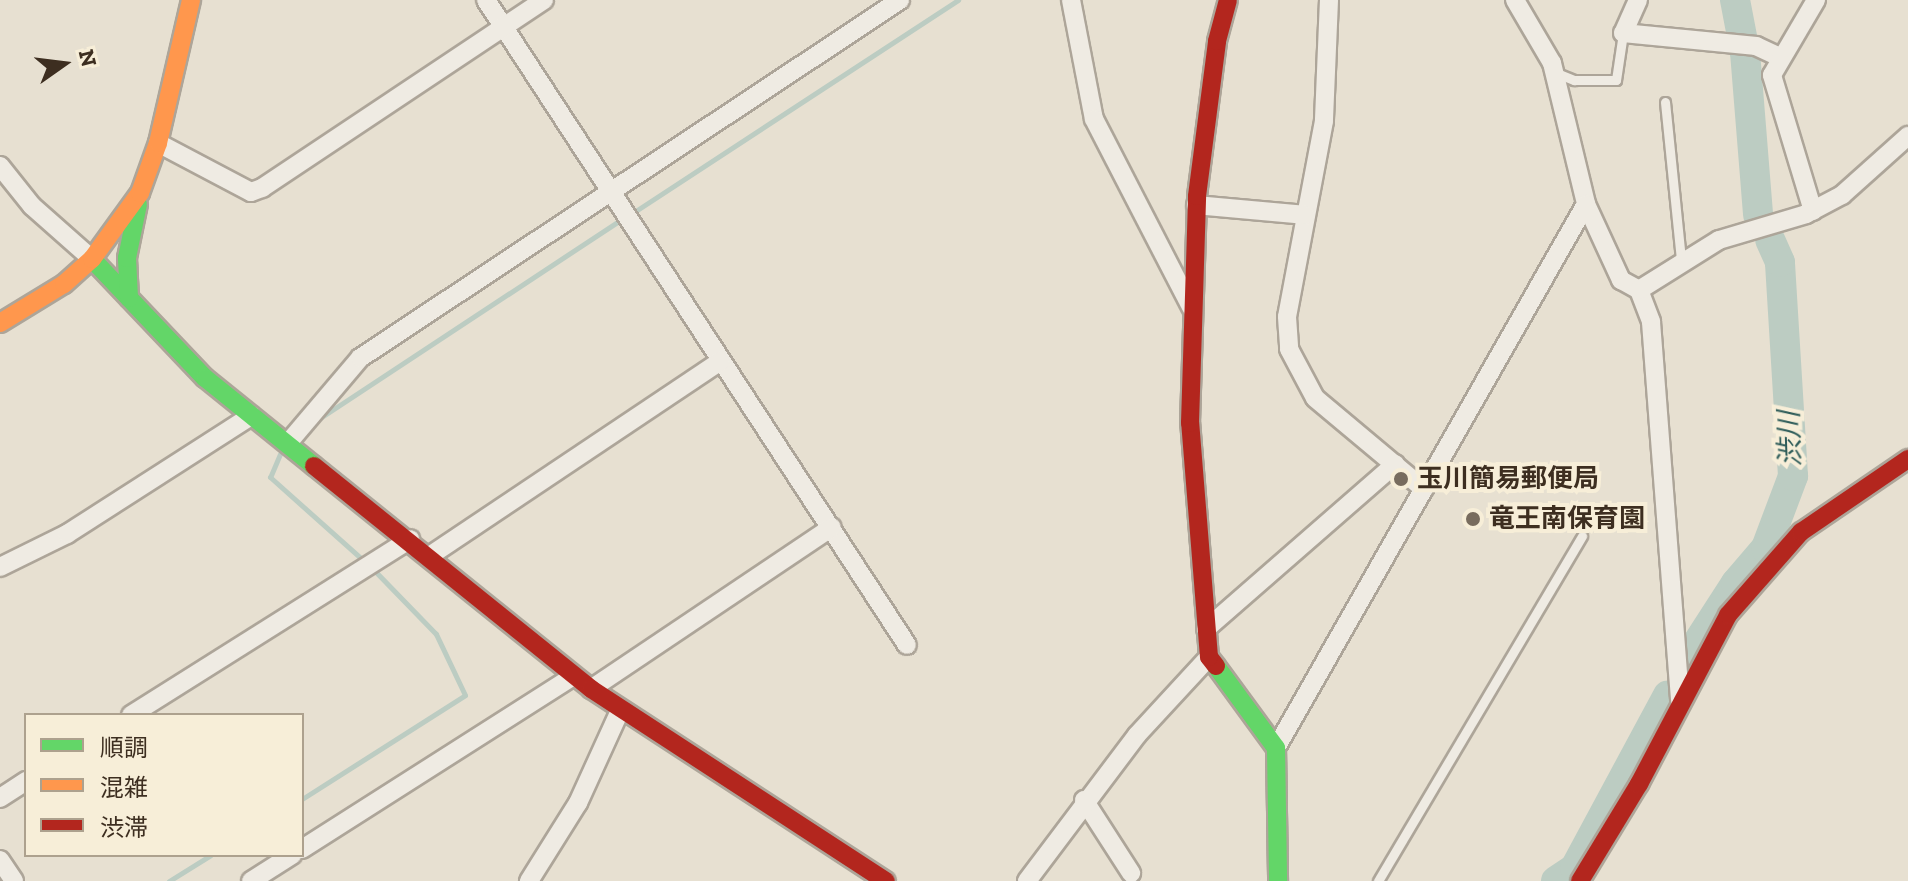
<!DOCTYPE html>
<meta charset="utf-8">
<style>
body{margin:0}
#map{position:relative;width:1908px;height:881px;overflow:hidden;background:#e7e0d1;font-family:"Zilla Slab","Noto Sans JP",serif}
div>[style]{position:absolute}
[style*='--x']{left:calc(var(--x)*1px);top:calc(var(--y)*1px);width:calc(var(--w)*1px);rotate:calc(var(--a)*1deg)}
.stream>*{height:5px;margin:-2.5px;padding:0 2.5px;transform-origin:2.5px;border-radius:2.5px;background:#bcccc2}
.river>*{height:30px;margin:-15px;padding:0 15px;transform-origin:15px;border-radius:15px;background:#bcccc2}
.roads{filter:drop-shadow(2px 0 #ada599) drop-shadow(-2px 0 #ada599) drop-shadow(0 2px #ada599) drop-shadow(0 -2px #ada599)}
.lane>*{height:9px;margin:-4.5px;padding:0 4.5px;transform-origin:4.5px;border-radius:4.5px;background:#efebe3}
.street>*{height:18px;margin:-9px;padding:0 9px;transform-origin:9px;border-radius:9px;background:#efebe3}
.fast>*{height:18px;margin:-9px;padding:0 9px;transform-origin:9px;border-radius:9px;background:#63d668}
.slow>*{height:18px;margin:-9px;padding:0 9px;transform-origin:9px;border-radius:9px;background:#ff974d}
.jam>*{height:18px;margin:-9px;padding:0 9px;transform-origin:9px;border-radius:9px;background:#b3261e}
.dots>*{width:22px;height:22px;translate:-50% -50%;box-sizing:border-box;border:4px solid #f7eed8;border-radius:50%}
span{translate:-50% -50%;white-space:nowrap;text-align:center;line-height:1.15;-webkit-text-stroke:8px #f7eed8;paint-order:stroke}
.poi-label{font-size:26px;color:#3d2e20;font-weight:700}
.left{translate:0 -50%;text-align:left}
.water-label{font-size:28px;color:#2f5d5a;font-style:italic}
.legend{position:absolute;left:24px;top:713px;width:280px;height:144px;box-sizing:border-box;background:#f7eed8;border:2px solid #ada18e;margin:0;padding:10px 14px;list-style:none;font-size:24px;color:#3d2e20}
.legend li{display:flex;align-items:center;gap:16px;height:40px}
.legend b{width:40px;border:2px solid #ada18e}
.north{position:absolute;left:24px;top:24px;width:80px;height:80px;-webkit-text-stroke:6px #f7eed8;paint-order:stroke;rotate:76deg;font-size:22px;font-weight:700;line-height:32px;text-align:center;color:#3d2e20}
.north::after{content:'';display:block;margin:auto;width:28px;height:36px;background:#3d2e20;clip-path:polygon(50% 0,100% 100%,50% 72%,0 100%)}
</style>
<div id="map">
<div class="stream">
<div style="--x:631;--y:214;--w:391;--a:-33.2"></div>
<div style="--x:317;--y:420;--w:365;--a:-33.4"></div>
<div style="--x:280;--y:454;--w:25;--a:113"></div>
<div style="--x:270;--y:477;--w:126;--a:41.8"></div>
<div style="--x:302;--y:799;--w:193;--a:-32.5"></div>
<div style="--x:465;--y:695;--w:68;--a:-115.4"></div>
<div style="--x:436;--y:634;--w:92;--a:-134.1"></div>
<div style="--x:169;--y:881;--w:49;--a:-31.8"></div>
</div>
<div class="river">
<div style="--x:1735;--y:0;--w:53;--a:79.1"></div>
<div style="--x:1745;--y:52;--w:163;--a:85.4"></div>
<div style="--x:1687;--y:659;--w:90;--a:-57.2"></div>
<div style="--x:1736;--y:583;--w:46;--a:-49.4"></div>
<div style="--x:1766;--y:548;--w:77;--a:-69.4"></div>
<div style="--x:1793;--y:476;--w:214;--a:-93.5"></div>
<div style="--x:1780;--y:262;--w:24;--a:-114"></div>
<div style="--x:1556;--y:881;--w:23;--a:-34"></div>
<div style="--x:1575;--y:868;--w:196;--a:-61.7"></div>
</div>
<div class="roads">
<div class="lane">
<div style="--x:1554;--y:72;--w:22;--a:22"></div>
<div style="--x:1574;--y:80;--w:42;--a:0"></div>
<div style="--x:1616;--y:80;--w:48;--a:-81.5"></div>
<div style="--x:1665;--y:102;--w:159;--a:84.2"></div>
<div style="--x:1378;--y:881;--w:401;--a:-59.4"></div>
</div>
<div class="street">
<div style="--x:486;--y:0;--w:770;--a:56.87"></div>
<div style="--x:1071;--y:0;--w:121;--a:79.1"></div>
<div style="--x:1094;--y:119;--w:212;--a:62.7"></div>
<div style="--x:1329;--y:0;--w:121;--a:92.4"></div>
<div style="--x:1324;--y:121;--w:199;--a:100.7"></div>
<div style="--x:1287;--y:317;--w:32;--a:86"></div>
<div style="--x:1289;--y:349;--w:55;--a:62"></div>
<div style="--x:1315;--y:398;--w:142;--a:39.9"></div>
<div style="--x:1515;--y:0;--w:73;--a:59.6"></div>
<div style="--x:1552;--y:63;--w:145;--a:76.4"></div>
<div style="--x:1586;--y:204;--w:84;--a:65.3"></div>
<div style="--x:1621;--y:280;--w:21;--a:29"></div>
<div style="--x:1639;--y:290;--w:34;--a:69"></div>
<div style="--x:1651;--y:322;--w:380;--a:85.6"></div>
<div style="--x:1638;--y:0;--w:36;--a:114"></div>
<div style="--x:1623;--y:33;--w:134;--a:5.6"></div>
<div style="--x:1756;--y:46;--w:26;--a:25"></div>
<div style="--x:158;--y:143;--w:105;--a:27.8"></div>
<div style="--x:251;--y:192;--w:12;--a:-20"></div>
<div style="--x:262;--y:188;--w:339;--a:-33.7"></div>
<div style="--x:0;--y:166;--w:51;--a:51.3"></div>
<div style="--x:32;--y:206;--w:80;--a:41.5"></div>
<div style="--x:1196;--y:205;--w:110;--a:5.2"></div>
<div style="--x:1813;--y:211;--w:142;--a:-106.8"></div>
<div style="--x:1772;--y:75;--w:87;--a:-59.6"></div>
<div style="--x:1639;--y:290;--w:94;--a:-32"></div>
<div style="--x:1719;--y:240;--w:91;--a:-16.6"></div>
<div style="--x:1806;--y:214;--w:41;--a:-27.8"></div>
<div style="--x:1842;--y:195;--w:89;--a:-41.8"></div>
<div style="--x:288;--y:443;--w:111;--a:-49.7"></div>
<div style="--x:360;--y:358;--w:648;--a:-33.54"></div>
<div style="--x:431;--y:555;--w:349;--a:-33.8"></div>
<div style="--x:0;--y:567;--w:75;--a:-26.2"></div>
<div style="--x:67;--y:534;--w:219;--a:-32.7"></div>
<div style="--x:1206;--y:629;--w:251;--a:-41.1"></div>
<div style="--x:591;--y:689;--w:290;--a:-33.9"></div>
<div style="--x:131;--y:715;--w:330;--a:-32.2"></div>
<div style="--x:1276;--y:748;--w:626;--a:-60.32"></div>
<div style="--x:0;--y:798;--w:31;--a:-33"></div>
<div style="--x:1084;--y:800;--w:87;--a:57.2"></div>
<div style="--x:302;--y:849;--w:322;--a:-32.5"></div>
<div style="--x:0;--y:860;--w:25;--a:56"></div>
<div style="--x:251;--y:881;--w:49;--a:-32.4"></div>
<div style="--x:529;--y:881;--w:92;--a:-57.9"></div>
<div style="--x:578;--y:803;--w:101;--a:-65.5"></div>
<div style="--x:1027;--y:881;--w:183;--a:-53"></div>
<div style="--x:1137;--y:735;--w:106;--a:-47.3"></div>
</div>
<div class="fast">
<div style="--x:92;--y:259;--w:164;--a:46.5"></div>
<div style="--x:205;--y:378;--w:140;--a:38.9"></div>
<div style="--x:129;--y:298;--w:40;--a:-92.9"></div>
<div style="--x:127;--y:258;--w:55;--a:-78.5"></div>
<div style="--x:1216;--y:666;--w:102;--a:53.8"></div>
<div style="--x:1276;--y:748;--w:133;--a:89.1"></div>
</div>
<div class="slow">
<div style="--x:0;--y:323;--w:75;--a:-31.4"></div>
<div style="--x:64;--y:284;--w:38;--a:-42"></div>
<div style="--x:92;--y:259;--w:82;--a:-54"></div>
<div style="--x:140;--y:193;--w:53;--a:-70.2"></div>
<div style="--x:158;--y:143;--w:147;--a:-77"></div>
</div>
<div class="jam">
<div style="--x:314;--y:466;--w:356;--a:38.8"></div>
<div style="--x:591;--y:689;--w:352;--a:33.1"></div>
<div style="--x:1216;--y:666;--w:11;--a:-128"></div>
<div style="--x:1209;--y:657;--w:235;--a:-94.6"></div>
<div style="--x:1190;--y:423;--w:227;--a:-88.2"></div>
<div style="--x:1197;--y:196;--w:156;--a:-82.6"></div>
<div style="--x:1217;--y:41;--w:42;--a:-75"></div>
<div style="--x:1580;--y:881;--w:114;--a:-58.7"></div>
<div style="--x:1639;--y:784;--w:191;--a:-62.2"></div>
<div style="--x:1728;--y:615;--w:111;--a:-48.7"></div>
<div style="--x:1801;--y:532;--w:130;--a:-34.3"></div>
</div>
</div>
<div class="dots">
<div style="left:1401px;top:479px;background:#786c5e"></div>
<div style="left:1473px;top:519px;background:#786c5e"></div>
</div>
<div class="poi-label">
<span class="left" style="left:1417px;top:479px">玉川簡易郵便局</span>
<span class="left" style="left:1489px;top:519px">竜王南保育園</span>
</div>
<div class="water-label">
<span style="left:1790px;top:439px;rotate:-92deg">渋川</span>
</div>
<ul class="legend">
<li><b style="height:10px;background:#63d668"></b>順調</li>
<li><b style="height:10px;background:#ff974d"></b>混雑</li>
<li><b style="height:10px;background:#b3261e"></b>渋滞</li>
</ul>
<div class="north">N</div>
</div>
